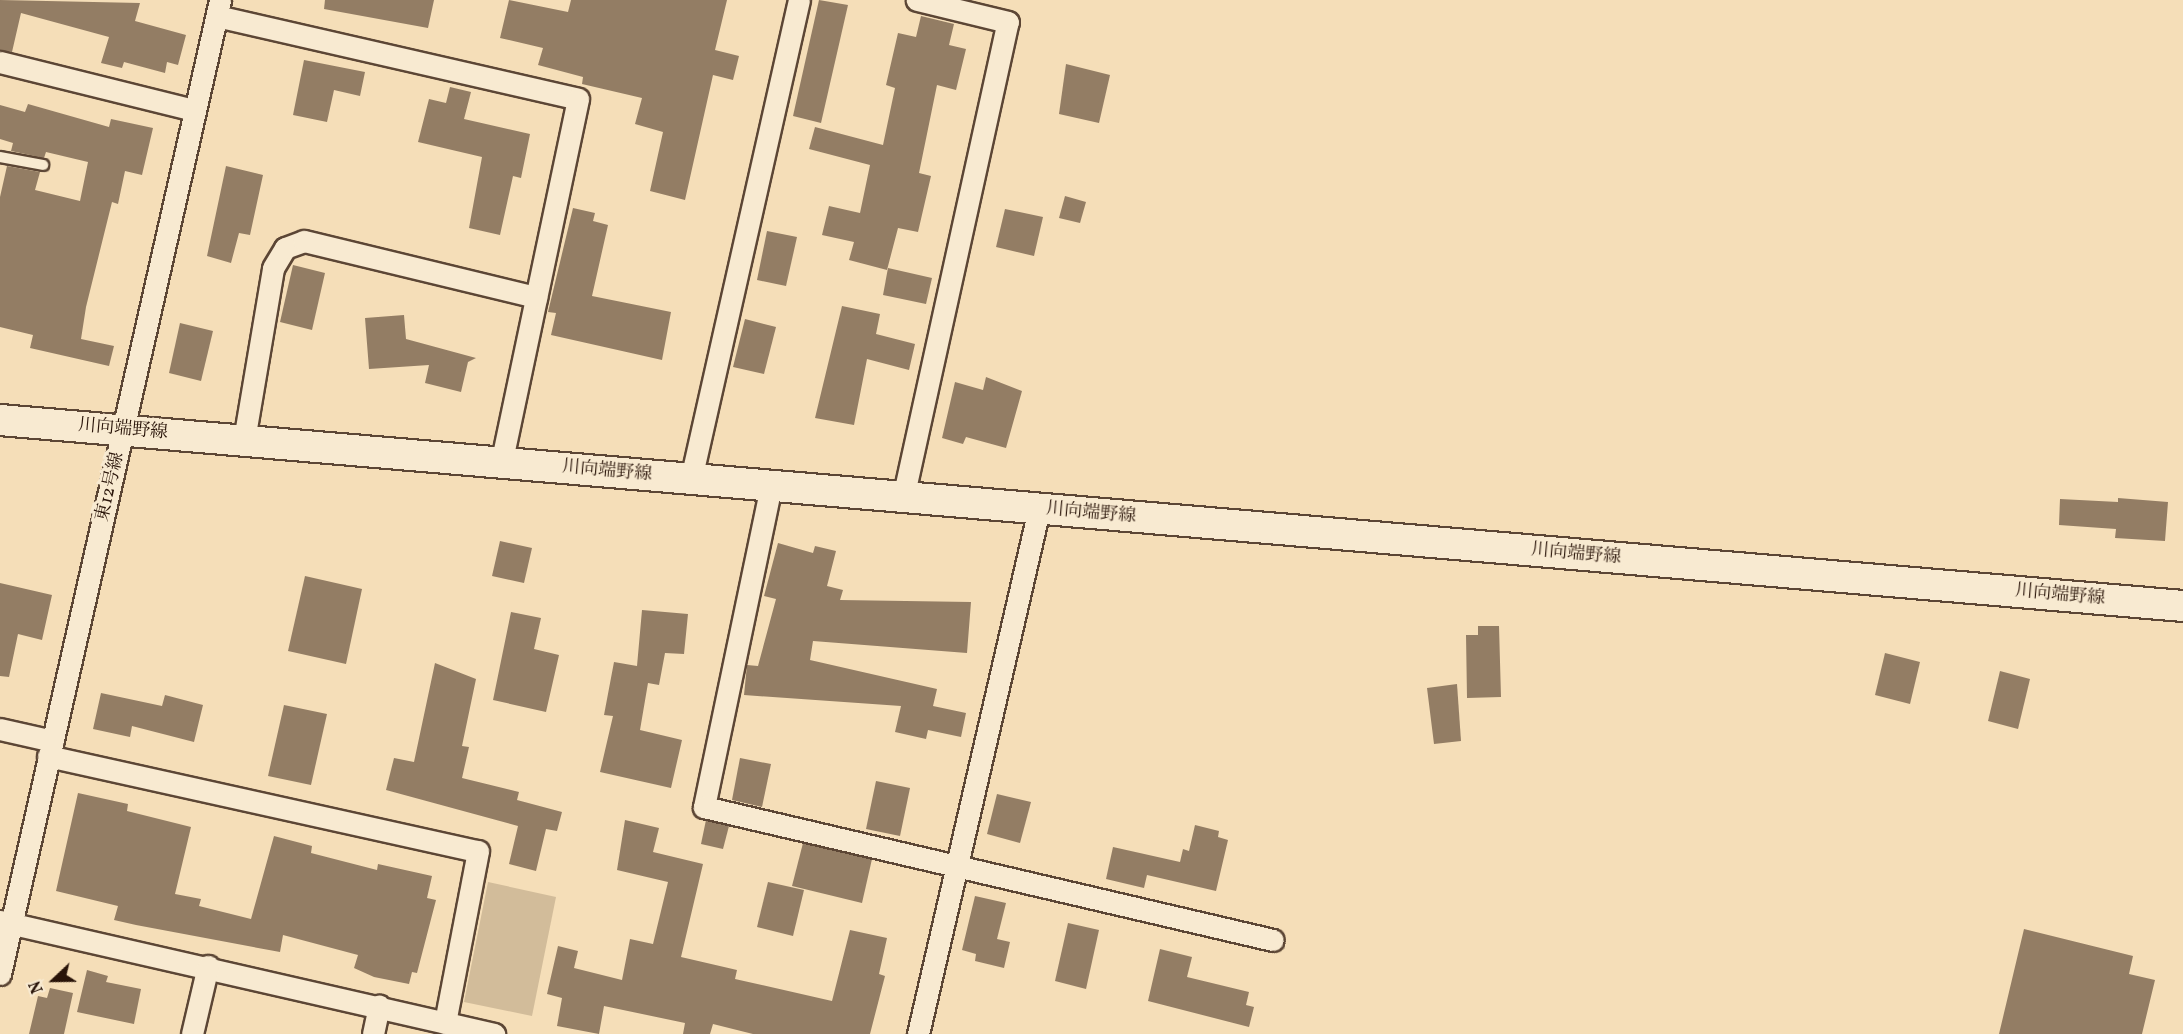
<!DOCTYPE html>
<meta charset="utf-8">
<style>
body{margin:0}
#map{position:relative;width:2183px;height:1034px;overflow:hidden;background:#f5deb8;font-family:Vollkorn,"Noto Serif JP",serif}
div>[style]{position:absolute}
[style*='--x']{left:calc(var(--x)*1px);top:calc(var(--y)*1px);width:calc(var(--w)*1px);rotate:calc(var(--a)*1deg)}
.green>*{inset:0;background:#d2bc9a}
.building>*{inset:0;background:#937d64}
.roads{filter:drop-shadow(2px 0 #5c4635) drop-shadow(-2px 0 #5c4635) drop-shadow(0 2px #5c4635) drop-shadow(0 -2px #5c4635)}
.lane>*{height:10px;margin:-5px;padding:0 5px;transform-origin:5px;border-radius:5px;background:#f8ead1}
.street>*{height:21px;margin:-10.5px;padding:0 10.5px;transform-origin:10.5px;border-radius:10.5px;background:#f8ead1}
.secondary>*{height:30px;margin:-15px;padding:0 15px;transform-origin:15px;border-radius:15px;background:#f8ead1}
span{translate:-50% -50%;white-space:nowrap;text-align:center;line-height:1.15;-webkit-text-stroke:6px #f8ead1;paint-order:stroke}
.street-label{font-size:18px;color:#291409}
.north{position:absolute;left:24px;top:950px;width:60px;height:60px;-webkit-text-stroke:4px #f8ead1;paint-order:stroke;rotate:248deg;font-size:16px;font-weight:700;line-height:24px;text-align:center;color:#291409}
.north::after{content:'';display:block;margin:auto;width:21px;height:27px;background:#291409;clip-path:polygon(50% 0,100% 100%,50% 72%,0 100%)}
</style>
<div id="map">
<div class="green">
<div style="clip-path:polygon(488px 882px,556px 897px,532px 1016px,464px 1002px)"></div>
</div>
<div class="building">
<div style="clip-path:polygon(0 0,140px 3px,135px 21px,186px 35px,178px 65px,167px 62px,165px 73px,124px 62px,122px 68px,101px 63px,109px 37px,21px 13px,12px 52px,0 50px)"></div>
<div style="clip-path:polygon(325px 0,434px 0,428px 28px,324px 9px)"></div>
<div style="clip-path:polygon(509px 0,568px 12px,571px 0,727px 0,715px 50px,739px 56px,733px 80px,713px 75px,685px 200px,650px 191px,663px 132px,635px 124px,642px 98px,582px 84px,583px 77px,538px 65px,543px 48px,500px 38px)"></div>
<div style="clip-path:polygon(819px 0,848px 5px,821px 123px,793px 116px)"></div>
<div style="clip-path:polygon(921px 16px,954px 24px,949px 45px,966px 49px,956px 90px,937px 85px,919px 173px,931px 176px,918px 232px,898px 228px,887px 270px,849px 260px,854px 242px,822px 235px,829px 206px,860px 213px,870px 165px,809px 149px,815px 127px,883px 145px,895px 88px,886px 85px,898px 33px,916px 37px)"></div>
<div style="clip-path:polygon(304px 60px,365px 72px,360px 96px,334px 90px,327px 122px,293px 115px)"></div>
<div style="clip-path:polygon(1066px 64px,1110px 75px,1099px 123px,1059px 114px)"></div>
<div style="clip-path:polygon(450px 87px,471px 92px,464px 119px,530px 134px,521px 178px,513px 176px,500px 235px,469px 228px,482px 157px,418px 142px,429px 99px,446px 103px)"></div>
<div style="clip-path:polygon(28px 104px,109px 127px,111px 119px,153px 128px,142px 175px,125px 171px,118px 204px,112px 202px,86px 307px,81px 339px,114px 346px,109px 366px,30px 348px,33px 335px,0 327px,0 197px,7px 166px,40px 172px,35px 190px,80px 201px,88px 162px,46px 152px,44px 158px,11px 151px,13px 143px,0 139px,0 105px,25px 112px)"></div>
<div style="clip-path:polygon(226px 166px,263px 175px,250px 235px,239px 233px,231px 263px,207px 256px)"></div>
<div style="clip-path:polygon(1065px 196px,1086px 202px,1080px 223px,1059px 218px)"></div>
<div style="clip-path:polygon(573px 208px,595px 213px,593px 221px,608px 225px,592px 296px,671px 312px,662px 360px,551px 335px,556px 313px,548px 312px)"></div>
<div style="clip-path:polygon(1005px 209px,1043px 217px,1034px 256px,996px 247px)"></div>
<div style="clip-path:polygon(767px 231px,797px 237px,786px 286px,757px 280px)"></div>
<div style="clip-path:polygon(293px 265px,325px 273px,312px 330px,280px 322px)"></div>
<div style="clip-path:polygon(888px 268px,932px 278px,926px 304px,883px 295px)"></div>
<div style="clip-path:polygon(842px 306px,880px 314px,876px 334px,915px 344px,909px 370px,867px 359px,854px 425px,815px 418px)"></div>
<div style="clip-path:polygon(404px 315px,406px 339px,476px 358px,468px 362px,461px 392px,425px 383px,429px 365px,369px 369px,365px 318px)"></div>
<div style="clip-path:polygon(745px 319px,776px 327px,764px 374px,733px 367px)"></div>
<div style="clip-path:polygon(180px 323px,213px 331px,201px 381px,169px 373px)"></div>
<div style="clip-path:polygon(986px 377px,1022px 391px,1006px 448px,966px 437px,963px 444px,942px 438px,955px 382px,983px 390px)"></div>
<div style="clip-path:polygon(2118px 498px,2168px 502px,2165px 541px,2115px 538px,2116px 529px,2059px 525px,2060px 499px,2118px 502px)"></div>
<div style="clip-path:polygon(500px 541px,532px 548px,524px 583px,492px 576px)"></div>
<div style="clip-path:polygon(778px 543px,813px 553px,815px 546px,836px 551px,827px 586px,843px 590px,840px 600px,971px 602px,967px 653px,813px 641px,810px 660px,937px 689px,933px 706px,966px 713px,961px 737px,928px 730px,926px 739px,895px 732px,901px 706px,744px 695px,747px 665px,758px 666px,776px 599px,764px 596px)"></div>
<div style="clip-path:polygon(305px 576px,362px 589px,346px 664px,288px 651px)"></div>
<div style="clip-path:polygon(0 583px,52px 595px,42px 640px,18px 634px,9px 677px,0 676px)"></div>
<div style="clip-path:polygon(642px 610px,688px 614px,684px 654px,665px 653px,659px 685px,648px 683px,640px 730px,682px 740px,671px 788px,600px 772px,613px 716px,604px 715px,614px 662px,637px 666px)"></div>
<div style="clip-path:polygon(511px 612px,541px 618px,534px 649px,559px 655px,546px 712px,493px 700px)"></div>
<div style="clip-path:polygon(1478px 626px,1499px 626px,1501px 697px,1467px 698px,1466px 635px,1478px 635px)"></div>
<div style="clip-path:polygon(1885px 653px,1920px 662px,1910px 704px,1875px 695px)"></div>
<div style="clip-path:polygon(435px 663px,476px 679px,462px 746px,469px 747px,462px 778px,519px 792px,517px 800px,562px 812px,557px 831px,546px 829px,536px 871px,509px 864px,518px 826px,386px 790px,394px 758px,414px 762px)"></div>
<div style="clip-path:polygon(2000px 671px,2030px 679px,2018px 729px,1988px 721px)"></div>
<div style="clip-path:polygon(1457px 684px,1461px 741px,1434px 744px,1427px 688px)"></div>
<div style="clip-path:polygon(101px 693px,162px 706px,165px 695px,203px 705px,194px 742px,132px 726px,130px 737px,93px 729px)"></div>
<div style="clip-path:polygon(284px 705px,327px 714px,311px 785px,268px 776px)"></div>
<div style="clip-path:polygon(740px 758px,771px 764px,762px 807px,732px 800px)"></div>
<div style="clip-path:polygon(876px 781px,910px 788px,900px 836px,866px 829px)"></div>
<div style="clip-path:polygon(78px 793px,128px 804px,127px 811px,191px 827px,175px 894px,201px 899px,199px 906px,251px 919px,274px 836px,312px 846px,311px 853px,377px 870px,378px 864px,432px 876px,427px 898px,436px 900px,417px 973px,412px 972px,409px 984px,374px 977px,354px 968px,358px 955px,283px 935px,280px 952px,136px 925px,114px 920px,118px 906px,56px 891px)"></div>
<div style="clip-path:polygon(997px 794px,1031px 802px,1020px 843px,987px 834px)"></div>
<div style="clip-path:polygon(625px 820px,659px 828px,653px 852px,703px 864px,681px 957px,737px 970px,735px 979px,832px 1001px,850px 930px,887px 938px,879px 974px,885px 976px,870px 1034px,753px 1034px,713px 1024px,710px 1034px,683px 1034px,685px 1023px,604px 1006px,599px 1034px,557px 1026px,562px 998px,547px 994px,558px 946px,578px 951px,574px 968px,622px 980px,630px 939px,653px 944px,668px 882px,617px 870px)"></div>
<div style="clip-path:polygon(706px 820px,729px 826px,723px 849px,701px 844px)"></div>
<div style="clip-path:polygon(1195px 825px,1219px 831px,1218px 837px,1228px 840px,1216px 891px,1147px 875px,1144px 888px,1106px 879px,1113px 847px,1180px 862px,1183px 849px,1189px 851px)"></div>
<div style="clip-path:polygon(803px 843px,872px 859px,862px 903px,792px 886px)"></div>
<div style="clip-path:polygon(768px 882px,804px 890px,793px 936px,757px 927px)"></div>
<div style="clip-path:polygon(975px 896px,1006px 903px,997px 939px,1010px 942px,1004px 968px,975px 961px,976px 954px,962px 950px)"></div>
<div style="clip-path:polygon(1068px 923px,1099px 930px,1086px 989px,1055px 981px)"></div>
<div style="clip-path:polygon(2024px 929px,2133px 956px,2129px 974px,2155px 980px,2142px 1034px,1999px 1034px)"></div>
<div style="clip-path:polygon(1160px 949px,1192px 957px,1187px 977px,1249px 992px,1246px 1005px,1254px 1007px,1249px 1027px,1148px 1001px)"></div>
<div style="clip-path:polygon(87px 970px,108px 976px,106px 982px,141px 989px,134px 1024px,77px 1012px)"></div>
<div style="clip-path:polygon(50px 988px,73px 993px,64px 1034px,29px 1034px,38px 996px,47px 998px)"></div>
</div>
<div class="roads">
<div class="lane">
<div style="--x:0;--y:157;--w:44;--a:10.5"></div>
</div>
<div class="street">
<div style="--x:217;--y:16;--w:370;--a:12.9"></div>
<div style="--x:578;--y:99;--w:372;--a:101.9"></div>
<div style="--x:0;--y:62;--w:200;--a:13.9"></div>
<div style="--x:244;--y:440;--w:174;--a:-80.4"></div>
<div style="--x:273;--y:268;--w:23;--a:-59"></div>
<div style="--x:285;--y:248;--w:20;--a:-20"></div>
<div style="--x:304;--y:241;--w:239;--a:13.6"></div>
<div style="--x:691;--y:479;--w:491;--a:-77.3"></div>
<div style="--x:771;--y:486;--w:328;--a:101.8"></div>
<div style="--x:704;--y:807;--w:584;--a:13.16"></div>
<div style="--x:903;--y:498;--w:487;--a:-77.6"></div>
<div style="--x:1008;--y:22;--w:94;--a:-166.4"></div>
<div style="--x:0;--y:729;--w:54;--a:12.8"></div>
<div style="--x:48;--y:756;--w:440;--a:12.5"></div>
<div style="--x:478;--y:851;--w:175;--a:100.9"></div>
<div style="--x:0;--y:921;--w:507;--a:12.88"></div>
<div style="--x:0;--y:974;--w:999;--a:-77.27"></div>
<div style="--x:192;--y:1034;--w:70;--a:-76.8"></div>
<div style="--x:373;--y:1034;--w:29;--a:-78"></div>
<div style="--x:918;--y:1034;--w:539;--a:-77.02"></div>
</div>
<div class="secondary">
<div style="--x:0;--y:420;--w:2191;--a:4.87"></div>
</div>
</div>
<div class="street-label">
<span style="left:123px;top:430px;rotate:5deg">川向端野線</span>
<span style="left:607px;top:472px;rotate:5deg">川向端野線</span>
<span style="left:111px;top:487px;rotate:-77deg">東12号線</span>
<span style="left:1091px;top:514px;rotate:5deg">川向端野線</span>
<span style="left:1576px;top:555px;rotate:5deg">川向端野線</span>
<span style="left:2060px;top:596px;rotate:5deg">川向端野線</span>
</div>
<div class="north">N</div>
</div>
